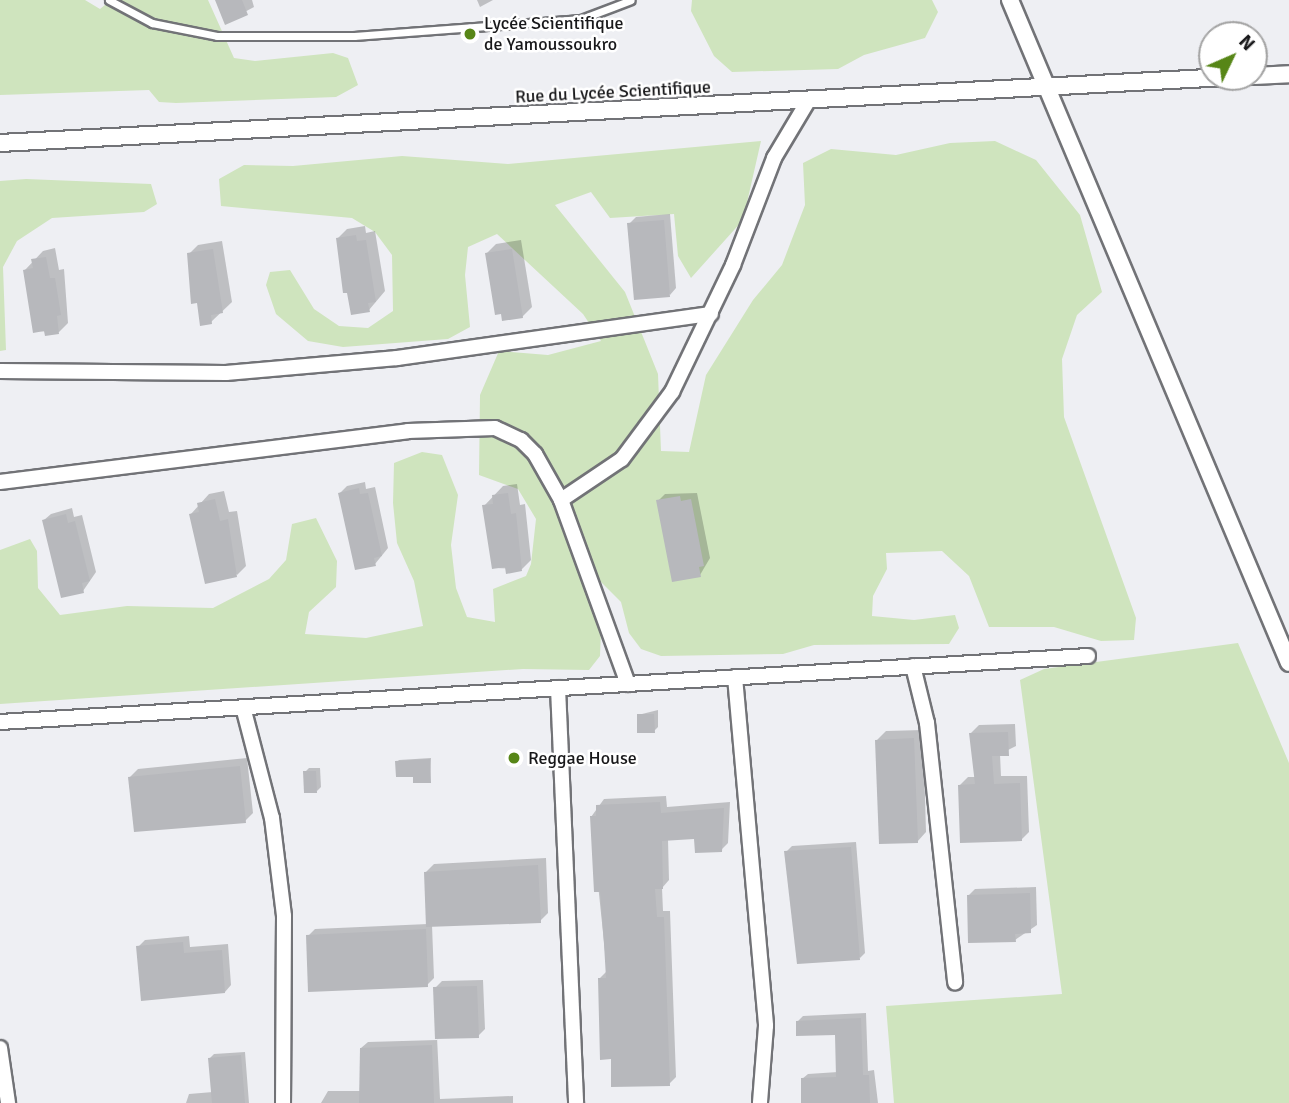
<!DOCTYPE html>
<meta charset="utf-8">
<style>
body{margin:0}
#map{position:relative;width:1289px;height:1103px;overflow:hidden;background:#eeeff3;font-family:Signika,sans-serif}
div>[style]{position:absolute}
[style*='--x']{left:calc(var(--x)*1px);top:calc(var(--y)*1px);width:calc(var(--w)*1px);rotate:calc(var(--a)*1deg)}
.green>*{inset:0;background:#cfe4be}
.shadow>*{inset:0;background:#0003}
.building>*{inset:0;background:#b7b8bc}
.roads{filter:drop-shadow(2px 0 #727377) drop-shadow(-2px 0 #727377) drop-shadow(0 2px #727377) drop-shadow(0 -2px #727377)}
.service>*{height:7px;margin:-3.5px;padding:0 3.5px;transform-origin:3.5px;border-radius:3.5px;background:#fff}
.minor>*{height:14px;margin:-7px;padding:0 7px;transform-origin:7px;border-radius:7px;background:#fff}
.tertiary>*{height:16px;margin:-8px;padding:0 8px;transform-origin:8px;border-radius:8px;background:#fff}
.dots>*{width:19px;height:19px;translate:-50% -50%;box-sizing:border-box;border:4px solid #fff;border-radius:50%}
span{translate:-50% -50%;white-space:nowrap;text-align:center;line-height:1.15;-webkit-text-stroke:5px #fff;paint-order:stroke}
.poi-label{font-size:18px;color:#18181a}
.left{translate:0 -50%;text-align:left}
.street-label{font-size:18px;color:#18181a}
.north{position:absolute;left:1198px;top:21px;width:70px;height:70px;box-sizing:border-box;background:#fff;border:2px solid #a3a3a3;border-radius:50%;rotate:46deg;font-size:19px;font-weight:700;line-height:28px;text-align:center;color:#18181a}
.north::after{content:'';display:block;margin:auto;width:24px;height:32px;background:#578617;clip-path:polygon(50% 0,100% 100%,50% 72%,0 100%)}
</style>
<div id="map">
<div class="green">
<div style="clip-path:polygon(0 0,85px 0,100px 9px,111px 0,208px 0,234px 58px,255px 61px,333px 53px,348px 58px,358px 85px,336px 97px,176px 103px,159px 102px,149px 90px,0 95px)"></div>
<div style="clip-path:polygon(692px 0,932px 0,938px 12px,925px 38px,864px 55px,838px 69px,732px 72px,714px 56px,691px 11px)"></div>
<div style="clip-path:polygon(761px 141px,743px 220px,691px 278px,678px 256px,674px 214px,610px 218px,591px 192px,555px 205px,625px 292px,658px 374px,661px 451px,689px 452px,706px 375px,753px 300px,782px 265px,805px 205px,803px 163px,831px 149px,896px 155px,950px 143px,995px 141px,1036px 160px,1080px 215px,1102px 292px,1077px 315px,1062px 359px,1064px 417px,1136px 618px,1134px 640px,1101px 641px,1054px 627px,989px 627px,969px 576px,942px 551px,886px 553px,887px 569px,873px 596px,872px 616px,914px 620px,955px 615px,959px 628px,949px 644px,814px 645px,783px 654px,661px 656px,641px 649px,629px 633px,621px 602px,601px 582px,587px 593px,601px 630px,600px 656px,589px 670px,523px 669px,0 704px,0 550px,30px 539px,37px 551px,38px 588px,60px 615px,127px 606px,213px 608px,269px 579px,286px 560px,292px 524px,316px 518px,337px 561px,336px 587px,309px 612px,305px 634px,366px 638px,423px 626px,414px 581px,397px 543px,393px 503px,394px 463px,422px 452px,442px 455px,458px 495px,451px 545px,456px 588px,467px 617px,495px 622px,493px 589px,526px 576px,531px 564px,536px 519px,518px 489px,479px 475px,480px 395px,499px 351px,548px 355px,601px 341px,583px 314px,497px 234px,468px 247px,465px 275px,470px 327px,448px 339px,343px 347px,308px 341px,276px 314px,266px 285px,270px 272px,290px 270px,314px 309px,339px 326px,368px 328px,393px 311px,392px 255px,375px 232px,352px 218px,221px 206px,219px 179px,244px 165px,293px 166px,402px 156px,508px 164px)"></div>
<div style="clip-path:polygon(26px 179px,151px 184px,157px 204px,144px 212px,52px 218px,17px 241px,3px 267px,6px 350px,0 351px,0 181px)"></div>
<div style="clip-path:polygon(1238px 643px,1289px 763px,1289px 1103px,894px 1103px,886px 1006px,1062px 994px,1020px 680px,1044px 669px)"></div>
</div>
<div class="shadow">
<div style="clip-path:polygon(217px 0,252px 0,254px 7px,226px 22px)"></div>
<div style="clip-path:polygon(477px 0,493px 0,480px 7px)"></div>
<div style="clip-path:polygon(670px 214px,676px 288px,670px 295px,629px 224px,636px 217px)"></div>
<div style="clip-path:polygon(365px 226px,366px 233px,375px 231px,385px 291px,369px 310px,338px 238px,347px 229px)"></div>
<div style="clip-path:polygon(521px 240px,532px 307px,522px 317px,487px 253px,496px 244px)"></div>
<div style="clip-path:polygon(222px 241px,232px 302px,211px 322px,189px 254px,198px 245px)"></div>
<div style="clip-path:polygon(55px 248px,59px 270px,64px 269px,68px 323px,59px 332px,35px 331px,25px 270px,43px 251px)"></div>
<div style="clip-path:polygon(365px 482px,366px 489px,375px 487px,388px 548px,375px 564px,340px 493px,347px 486px)"></div>
<div style="clip-path:polygon(517px 484px,520px 505px,525px 504px,531px 560px,522px 569px,494px 568px,484px 506px,503px 486px)"></div>
<div style="clip-path:polygon(224px 491px,229px 512px,237px 511px,246px 566px,237px 575px,191px 514px,209px 494px)"></div>
<div style="clip-path:polygon(697px 493px,710px 558px,700px 575px,658px 501px,665px 494px)"></div>
<div style="clip-path:polygon(72px 508px,74px 517px,82px 515px,96px 572px,83px 591px,44px 520px,51px 514px)"></div>
<div style="clip-path:polygon(658px 710px,658px 727px,654px 731px,638px 715px)"></div>
<div style="clip-path:polygon(1015px 724px,1016px 746px,1000px 754px,1001px 776px,1027px 776px,1029px 832px,1021px 840px,960px 785px,968px 777px,976px 777px,971px 733px,979px 725px)"></div>
<div style="clip-path:polygon(923px 730px,926px 832px,917px 842px,877px 740px,886px 731px)"></div>
<div style="clip-path:polygon(247px 758px,253px 813px,245px 821px,130px 777px,138px 769px)"></div>
<div style="clip-path:polygon(431px 758px,430px 781px,397px 762px,399px 760px)"></div>
<div style="clip-path:polygon(309px 768px,320px 768px,321px 787px,317px 791px,305px 772px)"></div>
<div style="clip-path:polygon(666px 796px,667px 807px,730px 802px,728px 843px,721px 850px,696px 838px,668px 839px,669px 880px,662px 888px,663px 911px,670px 911px,676px 1077px,669px 1084px,612px 1058px,599px 979px,607px 971px,591px 817px,604px 799px)"></div>
<div style="clip-path:polygon(856px 842px,865px 953px,860px 958px,786px 852px,792px 846px)"></div>
<div style="clip-path:polygon(546px 858px,548px 913px,540px 921px,432px 925px,434px 978px,427px 985px,308px 936px,315px 929px,428px 924px,426px 872px,434px 864px)"></div>
<div style="clip-path:polygon(1036px 887px,1037px 925px,1015px 940px,968px 896px,975px 889px)"></div>
<div style="clip-path:polygon(189px 936px,190px 947px,228px 944px,231px 985px,225px 992px,138px 947px,145px 940px)"></div>
<div style="clip-path:polygon(483px 980px,485px 1029px,478px 1036px,437px 1037px,440px 1099px,513px 1096px,513px 1103px,321px 1103px,328px 1091px,361px 1091px,361px 1048px,368px 1042px,437px 1040px,435px 988px,442px 981px)"></div>
<div style="clip-path:polygon(866px 1013px,868px 1071px,874px 1070px,878px 1103px,802px 1103px,802px 1079px,808px 1074px,838px 1072px,837px 1033px,797px 1022px,803px 1016px)"></div>
<div style="clip-path:polygon(245px 1052px,249px 1103px,186px 1103px,189px 1094px,213px 1092px,210px 1058px,214px 1054px)"></div>
</div>
<div class="building">
<div style="clip-path:polygon(215px 0,242px 0,248px 15px,225px 25px)"></div>
<div style="clip-path:polygon(664px 220px,670px 297px,634px 300px,627px 223px)"></div>
<div style="clip-path:polygon(356px 235px,357px 241px,366px 240px,376px 302px,368px 303px,370px 312px,351px 315px,347px 293px,343px 293px,336px 238px)"></div>
<div style="clip-path:polygon(213px 249px,223px 313px,211px 315px,212px 324px,200px 326px,197px 303px,191px 304px,187px 253px)"></div>
<div style="clip-path:polygon(512px 249px,523px 318px,502px 321px,501px 314px,495px 315px,485px 253px)"></div>
<div style="clip-path:polygon(46px 257px,50px 278px,55px 278px,61px 315px,57px 316px,59px 334px,45px 336px,44px 331px,33px 333px,23px 270px,33px 268px,31px 259px)"></div>
<div style="clip-path:polygon(359px 488px,360px 494px,368px 493px,382px 556px,374px 558px,376px 566px,355px 570px,338px 493px)"></div>
<div style="clip-path:polygon(508px 493px,511px 514px,516px 513px,522px 571px,506px 574px,505px 567px,492px 569px,482px 505px,493px 504px,492px 495px)"></div>
<div style="clip-path:polygon(680px 496px,681px 501px,691px 499px,704px 566px,699px 567px,701px 577px,672px 582px,656px 500px)"></div>
<div style="clip-path:polygon(215px 499px,220px 521px,228px 519px,237px 577px,205px 584px,189px 514px,199px 512px,197px 503px)"></div>
<div style="clip-path:polygon(66px 514px,68px 523px,75px 521px,90px 581px,82px 583px,84px 593px,61px 598px,42px 520px)"></div>
<div style="clip-path:polygon(637px 714px,654px 714px,655px 733px,637px 733px)"></div>
<div style="clip-path:polygon(1008px 732px,1009px 756px,992px 756px,994px 784px,1020px 783px,1022px 841px,960px 843px,958px 785px,975px 784px,969px 733px)"></div>
<div style="clip-path:polygon(914px 738px,918px 843px,879px 844px,875px 740px)"></div>
<div style="clip-path:polygon(430px 759px,431px 783px,413px 783px,413px 777px,396px 777px,395px 761px)"></div>
<div style="clip-path:polygon(240px 766px,246px 823px,134px 832px,128px 777px)"></div>
<div style="clip-path:polygon(303px 771px,316px 771px,317px 793px,304px 793px)"></div>
<div style="clip-path:polygon(660px 802px,661px 813px,724px 808px,722px 852px,695px 853px,694px 839px,662px 841px,663px 889px,655px 889px,657px 917px,664px 917px,670px 1086px,611px 1087px,611px 1059px,600px 1060px,598px 978px,606px 978px,604px 944px,600px 892px,594px 892px,590px 816px,596px 816px,596px 805px)"></div>
<div style="clip-path:polygon(851px 847px,860px 960px,797px 964px,784px 851px)"></div>
<div style="clip-path:polygon(538px 865px,541px 923px,426px 927px,424px 872px)"></div>
<div style="clip-path:polygon(1030px 893px,1031px 933px,1015px 934px,1016px 942px,968px 943px,967px 895px)"></div>
<div style="clip-path:polygon(426px 929px,428px 987px,308px 992px,306px 935px)"></div>
<div style="clip-path:polygon(183px 942px,184px 953px,222px 950px,225px 993px,141px 1001px,136px 946px)"></div>
<div style="clip-path:polygon(477px 986px,479px 1038px,435px 1039px,433px 987px)"></div>
<div style="clip-path:polygon(861px 1018px,863px 1075px,869px 1075px,870px 1103px,801px 1103px,801px 1078px,836px 1077px,835px 1035px,796px 1036px,796px 1021px)"></div>
<div style="clip-path:polygon(432px 1045px,434px 1103px,359px 1103px,360px 1048px)"></div>
<div style="clip-path:polygon(241px 1055px,245px 1103px,212px 1103px,208px 1058px)"></div>
</div>
<div class="roads">
<div class="service">
<div style="--x:109;--y:0;--w:49;--a:28.1"></div>
<div style="--x:152;--y:23;--w:66;--a:11.3"></div>
<div style="--x:217;--y:36;--w:137;--a:0"></div>
<div style="--x:354;--y:36;--w:228;--a:-4.3"></div>
<div style="--x:581;--y:19;--w:53;--a:-20.8"></div>
</div>
<div class="minor">
<div style="--x:0;--y:371;--w:226;--a:0.5"></div>
<div style="--x:226;--y:373;--w:172;--a:-5"></div>
<div style="--x:397;--y:358;--w:317;--a:-8"></div>
<div style="--x:0;--y:482;--w:411;--a:-7.1"></div>
<div style="--x:408;--y:431;--w:87;--a:-2"></div>
<div style="--x:495;--y:428;--w:29;--a:25"></div>
<div style="--x:521;--y:440;--w:20;--a:45"></div>
<div style="--x:535;--y:454;--w:53;--a:60.5"></div>
<div style="--x:561;--y:500;--w:196;--a:70"></div>
<div style="--x:561;--y:500;--w:73;--a:-33.9"></div>
<div style="--x:622;--y:459;--w:84;--a:-53.3"></div>
<div style="--x:672;--y:392;--w:141;--a:-64.3"></div>
<div style="--x:733;--y:265;--w:115;--a:-69"></div>
<div style="--x:774;--y:158;--w:66;--a:-59.2"></div>
<div style="--x:913;--y:666;--w:59;--a:76.2"></div>
<div style="--x:927;--y:723;--w:261;--a:83.8"></div>
<div style="--x:735;--y:677;--w:350;--a:84.9"></div>
<div style="--x:766;--y:1026;--w:77;--a:94.5"></div>
<div style="--x:558;--y:688;--w:415;--a:87.5"></div>
<div style="--x:243;--y:707;--w:115;--a:75.4"></div>
<div style="--x:272;--y:818;--w:99;--a:83"></div>
<div style="--x:284;--y:916;--w:187;--a:90.3"></div>
<div style="--x:0;--y:722;--w:1090;--a:-3.47"></div>
<div style="--x:0;--y:1048;--w:56;--a:81.7"></div>
</div>
<div class="tertiary">
<div style="--x:1010;--y:0;--w:719;--a:67.18"></div>
<div style="--x:1254;--y:76;--w:35;--a:-3"></div>
<div style="--x:0;--y:143;--w:1230;--a:-3.08"></div>
</div>
</div>
<div class="dots">
<div style="left:470px;top:34px;background:#578617"></div>
<div style="left:514px;top:758px;background:#578617"></div>
</div>
<div class="poi-label">
<span class="left" style="left:484px;top:34px">Lycée Scientifique<br>de Yamoussoukro</span>
<span class="left" style="left:528px;top:758px">Reggae House</span>
</div>
<div class="street-label">
<span style="left:613px;top:92px;rotate:-3deg">Rue du Lycée Scientifique</span>
</div>
<div class="north">N</div>
</div>
